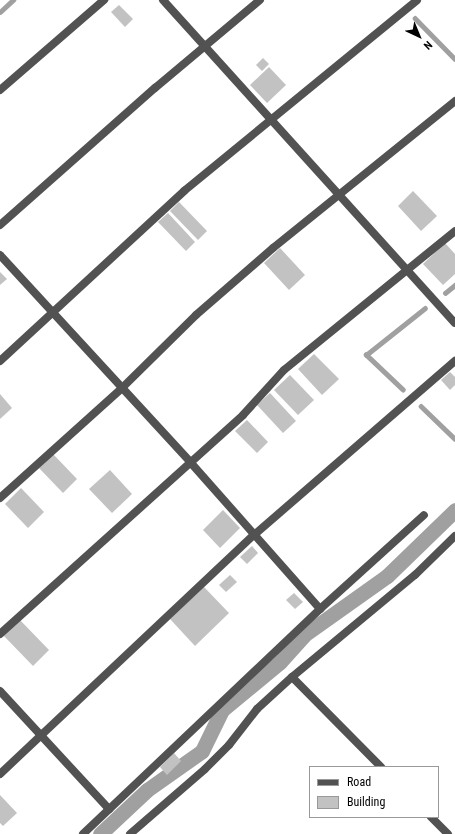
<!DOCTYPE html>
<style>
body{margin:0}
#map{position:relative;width:455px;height:834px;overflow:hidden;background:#fff;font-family:"Roboto Condensed",sans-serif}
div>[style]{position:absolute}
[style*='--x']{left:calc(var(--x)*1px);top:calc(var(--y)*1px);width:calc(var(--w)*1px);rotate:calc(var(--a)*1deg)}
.stream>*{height:4.5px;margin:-2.25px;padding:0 2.25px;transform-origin:2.25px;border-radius:2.25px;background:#a0a0a0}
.canal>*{height:15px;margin:-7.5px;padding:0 7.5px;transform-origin:7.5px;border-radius:7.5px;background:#a0a0a0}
.building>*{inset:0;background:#c2c2c2}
.street>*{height:8px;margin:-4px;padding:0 4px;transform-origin:4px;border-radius:4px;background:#525252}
span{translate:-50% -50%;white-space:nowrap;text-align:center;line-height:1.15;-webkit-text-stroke:3px #fff;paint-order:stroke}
.legend{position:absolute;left:309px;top:766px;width:130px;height:52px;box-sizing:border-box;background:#fff;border:1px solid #999;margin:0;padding:5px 7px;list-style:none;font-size:12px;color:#000}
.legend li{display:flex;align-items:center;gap:8px;height:20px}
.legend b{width:20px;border:1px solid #999}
.north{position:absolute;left:399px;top:16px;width:40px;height:40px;-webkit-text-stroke:3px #fff;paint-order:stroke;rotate:136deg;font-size:11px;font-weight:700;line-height:16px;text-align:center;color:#000}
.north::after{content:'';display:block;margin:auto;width:14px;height:18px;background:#000;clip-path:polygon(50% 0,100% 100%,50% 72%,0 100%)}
</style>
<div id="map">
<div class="stream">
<div style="--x:0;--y:12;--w:18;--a:-43"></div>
<div style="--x:415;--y:18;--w:57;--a:45.7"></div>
<div style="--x:445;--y:293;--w:13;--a:-39"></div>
<div style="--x:403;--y:390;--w:51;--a:-136.6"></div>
<div style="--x:366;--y:355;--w:75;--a:-38.5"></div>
<div style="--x:421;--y:406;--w:47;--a:44.1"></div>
</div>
<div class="canal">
<div style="--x:100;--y:834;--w:64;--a:-43.1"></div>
<div style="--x:147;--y:790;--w:67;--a:-35.3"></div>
<div style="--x:202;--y:751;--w:46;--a:-64"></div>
<div style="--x:222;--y:710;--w:75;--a:-39.6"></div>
<div style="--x:280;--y:662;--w:36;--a:-48"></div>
<div style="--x:304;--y:635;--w:102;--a:-35.4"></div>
<div style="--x:387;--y:576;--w:95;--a:-44.1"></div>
</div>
<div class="building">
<div style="clip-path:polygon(119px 5px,133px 19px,125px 27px,111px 12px)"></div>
<div style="clip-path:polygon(263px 58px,269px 64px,262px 71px,256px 65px)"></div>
<div style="clip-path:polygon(269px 67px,286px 85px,267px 103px,250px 85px)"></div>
<div style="clip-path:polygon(413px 191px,437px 216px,421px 231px,398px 206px)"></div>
<div style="clip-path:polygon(179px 202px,207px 231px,198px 240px,170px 211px)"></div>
<div style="clip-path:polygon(168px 213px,195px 242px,186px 251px,158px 222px)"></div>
<div style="clip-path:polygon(445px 243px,455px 254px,455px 274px,443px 285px,423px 264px)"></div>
<div style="clip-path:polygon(280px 248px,305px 275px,289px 290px,264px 263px)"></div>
<div style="clip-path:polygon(0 272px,7px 279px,0 285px)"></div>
<div style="clip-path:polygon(314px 354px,339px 379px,322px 395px,298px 369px)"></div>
<div style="clip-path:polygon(450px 372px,455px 377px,455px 385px,450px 390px,441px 380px)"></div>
<div style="clip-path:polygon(290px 375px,314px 400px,298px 415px,274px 390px)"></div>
<div style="clip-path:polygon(270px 393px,296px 421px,283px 433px,257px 405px)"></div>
<div style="clip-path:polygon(0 394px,12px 408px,0 419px)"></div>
<div style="clip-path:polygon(247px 420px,268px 442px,257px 453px,235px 431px)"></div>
<div style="clip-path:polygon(53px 454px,77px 479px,63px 493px,39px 468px)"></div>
<div style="clip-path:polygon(110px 470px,132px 494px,112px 513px,89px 489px)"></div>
<div style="clip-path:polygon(21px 488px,44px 512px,28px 528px,5px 504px)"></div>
<div style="clip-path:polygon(223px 510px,240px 528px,220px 548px,203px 530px)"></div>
<div style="clip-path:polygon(252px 546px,258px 553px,247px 564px,240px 557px)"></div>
<div style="clip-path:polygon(230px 575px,237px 582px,226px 592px,219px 585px)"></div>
<div style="clip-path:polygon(204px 587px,229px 613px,195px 646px,170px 619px)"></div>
<div style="clip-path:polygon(294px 593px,303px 602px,295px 609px,286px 600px)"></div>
<div style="clip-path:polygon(19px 619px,49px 650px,33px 666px,3px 635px)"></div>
<div style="clip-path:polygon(174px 753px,181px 761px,167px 775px,160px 767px)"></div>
<div style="clip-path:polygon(0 795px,17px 813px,3px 826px,0 823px)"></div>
</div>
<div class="street">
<div style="--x:163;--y:0;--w:435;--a:47.9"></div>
<div style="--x:0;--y:90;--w:138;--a:-40.9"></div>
<div style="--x:0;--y:225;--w:207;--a:-41.5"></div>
<div style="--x:155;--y:88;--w:137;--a:-40"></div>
<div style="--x:0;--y:255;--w:282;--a:47.4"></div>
<div style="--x:191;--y:463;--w:195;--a:48.5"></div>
<div style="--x:0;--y:361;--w:251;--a:-42.7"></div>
<div style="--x:184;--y:191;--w:301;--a:-39.3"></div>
<div style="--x:0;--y:498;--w:164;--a:-42"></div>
<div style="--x:122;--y:388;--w:104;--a:-44.6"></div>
<div style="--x:196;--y:315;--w:102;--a:-41"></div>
<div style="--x:273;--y:248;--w:234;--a:-38.9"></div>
<div style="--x:0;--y:634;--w:327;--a:-42"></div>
<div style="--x:243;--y:415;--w:61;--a:-47.7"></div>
<div style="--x:284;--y:370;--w:220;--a:-39.1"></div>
<div style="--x:292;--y:677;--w:127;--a:45.3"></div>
<div style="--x:0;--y:691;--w:161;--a:47.3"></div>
<div style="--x:0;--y:774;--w:349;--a:-43.3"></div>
<div style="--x:254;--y:535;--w:266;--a:-40.9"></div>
<div style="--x:431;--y:817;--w:24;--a:45"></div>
<div style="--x:83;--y:834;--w:327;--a:-43.5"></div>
<div style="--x:320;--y:609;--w:140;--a:-42.1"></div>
<div style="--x:130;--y:834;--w:99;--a:-40.9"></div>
<div style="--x:205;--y:769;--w:34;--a:-45"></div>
<div style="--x:229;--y:745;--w:46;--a:-52.1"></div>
<div style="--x:257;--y:709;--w:47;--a:-42.4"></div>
<div style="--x:292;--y:677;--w:160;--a:-39.7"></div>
<div style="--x:415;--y:575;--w:56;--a:-44.3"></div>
</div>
<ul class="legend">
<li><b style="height:5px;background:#525252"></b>Road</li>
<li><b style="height:11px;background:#c2c2c2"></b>Building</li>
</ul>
<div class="north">N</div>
</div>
